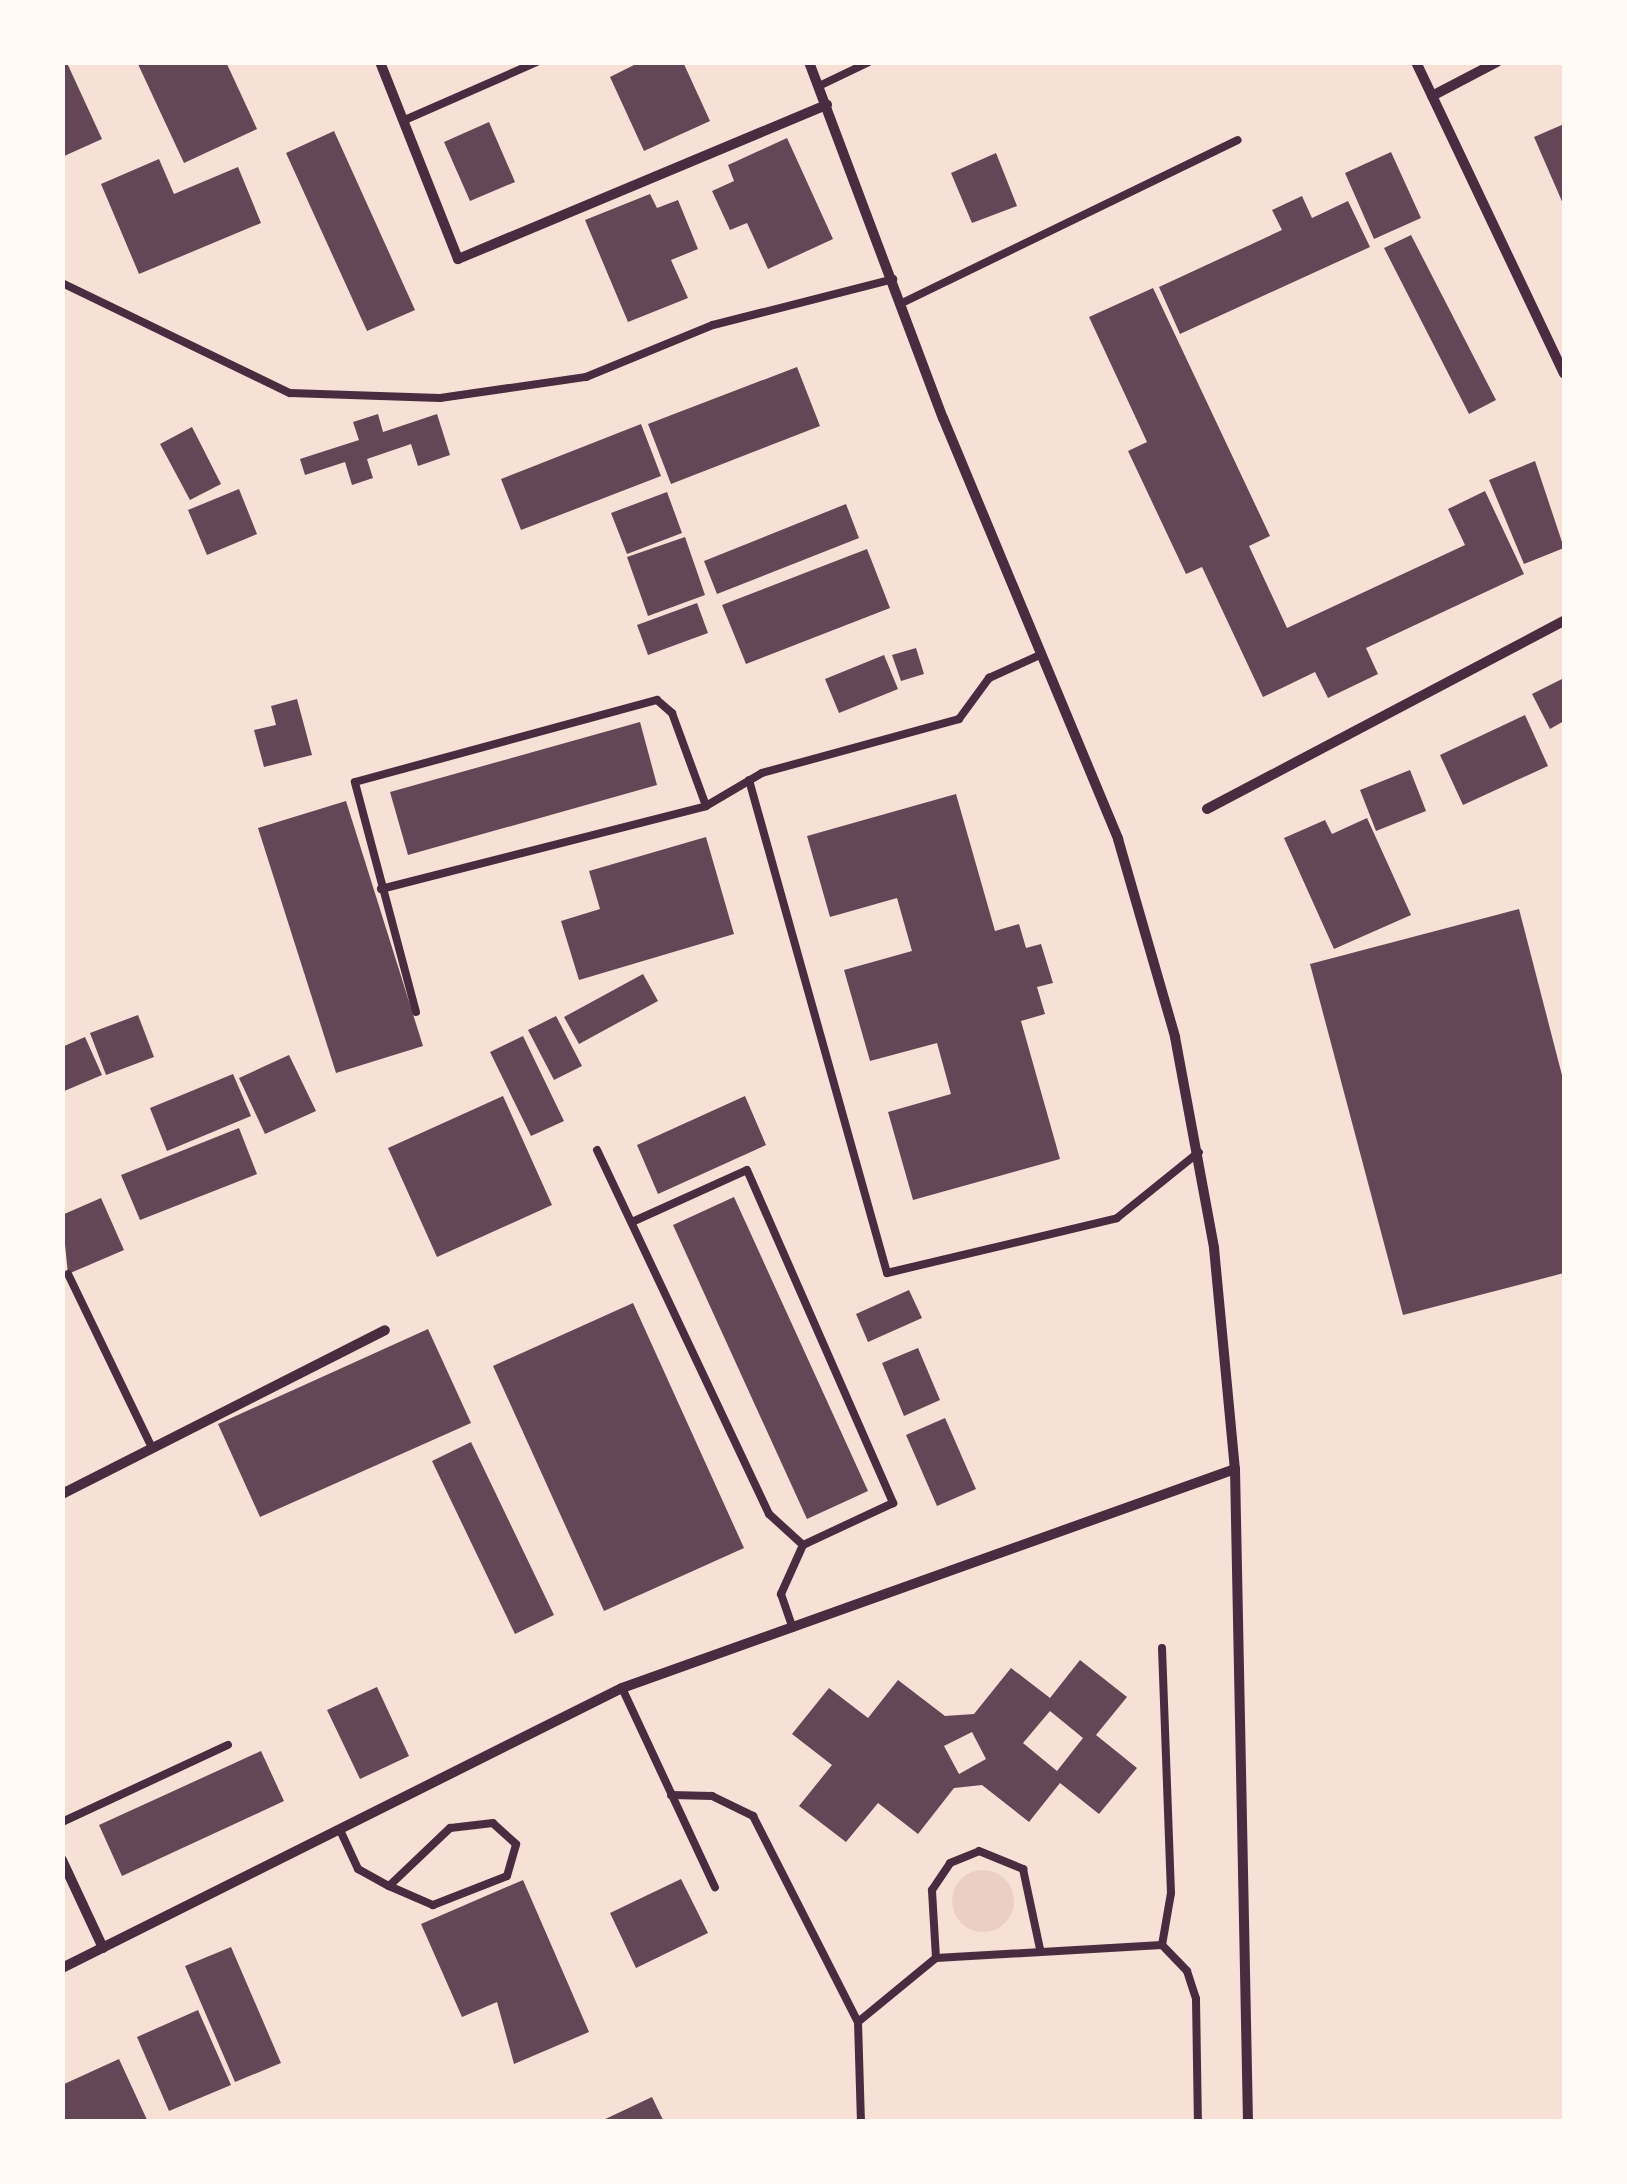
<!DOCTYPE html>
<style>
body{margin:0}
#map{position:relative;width:1627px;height:2184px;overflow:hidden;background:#f7e1d7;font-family:Overpass,sans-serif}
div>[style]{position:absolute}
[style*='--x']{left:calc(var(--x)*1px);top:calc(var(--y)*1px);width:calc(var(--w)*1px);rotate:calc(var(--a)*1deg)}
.green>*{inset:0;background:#ebcfc5}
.round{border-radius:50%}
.building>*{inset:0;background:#644757}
.service>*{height:8px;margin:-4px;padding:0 4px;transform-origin:4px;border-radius:4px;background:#4a2c40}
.minor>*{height:10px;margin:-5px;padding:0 5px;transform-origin:5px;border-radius:5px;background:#4a2c40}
span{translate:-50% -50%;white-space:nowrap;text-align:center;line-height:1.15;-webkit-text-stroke:10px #fffaf5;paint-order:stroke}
.frame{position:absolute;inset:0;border:65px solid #fffaf5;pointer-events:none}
</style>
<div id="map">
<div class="green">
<div class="round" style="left:952px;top:1870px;width:62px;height:62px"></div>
</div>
<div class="building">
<div style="clip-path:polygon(137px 62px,226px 62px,257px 129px,184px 163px)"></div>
<div style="clip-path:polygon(640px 62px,683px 62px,710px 121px,644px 151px,610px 77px)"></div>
<div style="clip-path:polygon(67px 63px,102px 139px,62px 157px,62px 65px)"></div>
<div style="clip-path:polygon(489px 122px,515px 182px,470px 201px,444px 142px)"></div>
<div style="clip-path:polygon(1564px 124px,1564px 206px,1534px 137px)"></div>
<div style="clip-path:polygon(334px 131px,415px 310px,367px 331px,286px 153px)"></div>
<div style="clip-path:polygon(787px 138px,833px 239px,768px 269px,747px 223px,730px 230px,712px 191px,734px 181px,728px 165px)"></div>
<div style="clip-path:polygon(1391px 152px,1421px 218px,1374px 239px,1345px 173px)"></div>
<div style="clip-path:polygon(996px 153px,1017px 206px,972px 223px,951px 173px)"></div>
<div style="clip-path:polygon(159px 159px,174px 194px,238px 167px,261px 223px,139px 274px,101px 184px)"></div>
<div style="clip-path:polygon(650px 194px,657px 208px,678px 200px,698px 249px,671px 260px,688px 298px,628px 322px,585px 220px)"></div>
<div style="clip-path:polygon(1302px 196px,1312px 218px,1348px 201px,1370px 247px,1180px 334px,1159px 287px,1282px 230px,1272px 210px)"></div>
<div style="clip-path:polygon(1411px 235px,1496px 400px,1469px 414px,1384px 248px)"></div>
<div style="clip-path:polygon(1153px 288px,1270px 536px,1249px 546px,1287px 628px,1465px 545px,1448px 509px,1485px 491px,1524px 574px,1366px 648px,1378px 674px,1328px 698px,1315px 672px,1263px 697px,1202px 567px,1186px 574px,1128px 451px,1147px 442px,1089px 317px)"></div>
<div style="clip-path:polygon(797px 367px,820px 426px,671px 484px,648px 424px)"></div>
<div style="clip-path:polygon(378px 414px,383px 432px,437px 414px,450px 455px,418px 466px,411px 444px,367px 459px,373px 478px,352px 485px,345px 462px,305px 475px,300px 459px,359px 440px,353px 422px)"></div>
<div style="clip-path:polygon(641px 424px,661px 476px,521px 530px,501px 479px)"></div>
<div style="clip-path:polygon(192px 427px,221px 484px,190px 500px,160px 444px)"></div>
<div style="clip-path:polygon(1535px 461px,1564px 548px,1524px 564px,1489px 480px)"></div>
<div style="clip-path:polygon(239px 489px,257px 534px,207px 555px,188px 510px)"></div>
<div style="clip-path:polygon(667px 492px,682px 533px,627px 554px,611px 513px)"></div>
<div style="clip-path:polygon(846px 504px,859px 538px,717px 594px,704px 561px)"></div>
<div style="clip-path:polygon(685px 537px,705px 595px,648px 616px,627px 557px)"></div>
<div style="clip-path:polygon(867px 549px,890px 608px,746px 664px,722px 605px)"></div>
<div style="clip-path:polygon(697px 603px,708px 633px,648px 655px,637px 625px)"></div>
<div style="clip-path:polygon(916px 648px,924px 674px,901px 681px,892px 655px)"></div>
<div style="clip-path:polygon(884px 655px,898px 689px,839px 713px,825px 679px)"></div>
<div style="clip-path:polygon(1564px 678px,1564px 721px,1550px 729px,1532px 694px)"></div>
<div style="clip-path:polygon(297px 699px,312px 755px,264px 767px,254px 730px,276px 725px,271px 706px)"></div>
<div style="clip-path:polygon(1525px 715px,1548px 766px,1463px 805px,1440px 755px)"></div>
<div style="clip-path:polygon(640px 722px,657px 785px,408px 855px,390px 792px)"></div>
<div style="clip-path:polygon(1410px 770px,1426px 811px,1376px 831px,1360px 790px)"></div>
<div style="clip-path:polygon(956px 794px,995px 931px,1019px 924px,1026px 948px,1041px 944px,1053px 983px,1037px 987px,1045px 1014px,1021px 1021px,1060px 1159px,913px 1200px,888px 1112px,951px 1094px,937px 1043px,870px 1061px,844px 970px,912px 951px,897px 898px,830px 917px,807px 836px)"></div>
<div style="clip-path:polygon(346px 801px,423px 1046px,336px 1073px,258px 828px)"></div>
<div style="clip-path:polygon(1367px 818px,1411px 915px,1334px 949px,1284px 838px,1325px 820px,1332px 834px)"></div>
<div style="clip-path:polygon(706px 837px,734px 934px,579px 980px,561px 921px,600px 909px,589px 871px)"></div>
<div style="clip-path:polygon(1519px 909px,1564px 1083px,1564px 1273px,1403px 1315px,1310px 964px)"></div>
<div style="clip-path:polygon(643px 974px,658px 1001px,579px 1044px,564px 1017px)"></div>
<div style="clip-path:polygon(138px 1015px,154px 1057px,106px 1075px,90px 1033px)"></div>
<div style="clip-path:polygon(556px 1016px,582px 1066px,554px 1080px,528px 1030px)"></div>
<div style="clip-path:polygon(523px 1036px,564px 1121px,531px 1136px,490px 1052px)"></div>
<div style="clip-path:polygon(85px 1037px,102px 1075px,62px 1092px,62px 1047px)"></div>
<div style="clip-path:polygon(289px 1055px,316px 1111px,265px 1134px,239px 1078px)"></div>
<div style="clip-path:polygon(233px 1074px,251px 1116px,167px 1151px,150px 1108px)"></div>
<div style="clip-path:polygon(503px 1096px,552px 1205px,437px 1257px,388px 1148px)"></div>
<div style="clip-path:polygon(745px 1096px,766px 1145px,658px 1194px,637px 1145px)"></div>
<div style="clip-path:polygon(239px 1128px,257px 1174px,140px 1220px,121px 1175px)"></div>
<div style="clip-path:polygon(734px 1197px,868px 1491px,807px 1519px,673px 1225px)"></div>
<div style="clip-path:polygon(101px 1198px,124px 1250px,68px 1274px,62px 1215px)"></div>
<div style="clip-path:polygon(909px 1290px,922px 1318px,868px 1342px,856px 1314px)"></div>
<div style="clip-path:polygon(633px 1303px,744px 1548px,604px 1611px,493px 1366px)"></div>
<div style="clip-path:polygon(428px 1329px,471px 1423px,260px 1517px,218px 1424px)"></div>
<div style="clip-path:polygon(918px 1348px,940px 1400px,904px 1416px,882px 1363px)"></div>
<div style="clip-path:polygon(945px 1418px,976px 1489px,937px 1506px,906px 1435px)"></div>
<div style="clip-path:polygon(471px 1442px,554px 1615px,515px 1634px,432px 1461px)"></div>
<div style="clip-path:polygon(evenodd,1080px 1660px,1127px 1697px,1096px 1735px,1137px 1768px,1099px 1814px,1060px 1783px,1029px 1822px,982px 1785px,954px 1788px,918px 1834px,878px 1803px,846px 1842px,799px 1806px,832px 1765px,792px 1734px,829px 1688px,868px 1718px,898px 1680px,945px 1716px,974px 1714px,1011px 1668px,1050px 1698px,1080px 1660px,1050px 1711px,1083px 1738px,1057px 1771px,1023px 1743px,1050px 1711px,1080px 1660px,972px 1732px,986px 1759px,959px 1774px,944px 1746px,972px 1732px)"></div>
<div style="clip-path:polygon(377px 1687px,409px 1756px,360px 1779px,327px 1710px)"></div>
<div style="clip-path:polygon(261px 1751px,284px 1801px,122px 1876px,99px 1825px)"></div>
<div style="clip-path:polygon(681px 1879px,708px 1933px,636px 1968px,610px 1913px)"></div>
<div style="clip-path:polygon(523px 1880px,589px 2032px,514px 2064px,497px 2002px,462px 2017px,421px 1924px)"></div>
<div style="clip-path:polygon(231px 1947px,281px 2063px,235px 2082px,185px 1966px)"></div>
<div style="clip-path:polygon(198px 2010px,231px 2085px,169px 2111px,137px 2037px)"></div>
<div style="clip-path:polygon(119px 2059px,148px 2122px,62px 2122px,62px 2085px)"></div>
<div style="clip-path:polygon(652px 2097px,664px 2122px,599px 2122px)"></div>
</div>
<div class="service">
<div style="--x:819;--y:86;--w:55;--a:-25.6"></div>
<div style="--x:407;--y:119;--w:142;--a:-23.7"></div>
<div style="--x:62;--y:283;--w:253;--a:25.8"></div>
<div style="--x:290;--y:393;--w:150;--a:1.9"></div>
<div style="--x:440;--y:398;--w:148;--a:-8.2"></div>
<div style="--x:586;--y:377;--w:137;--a:-22.3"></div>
<div style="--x:713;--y:325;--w:186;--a:-14.3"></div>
<div style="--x:902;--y:303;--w:373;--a:-25.9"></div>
<div style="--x:749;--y:780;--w:512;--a:74.36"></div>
<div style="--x:887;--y:1273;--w:236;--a:-13.4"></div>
<div style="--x:1117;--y:1218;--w:105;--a:-38.8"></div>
<div style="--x:381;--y:889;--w:335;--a:-14.3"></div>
<div style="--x:706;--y:806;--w:65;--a:-30.5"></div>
<div style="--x:762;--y:773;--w:204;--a:-15.3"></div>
<div style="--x:959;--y:719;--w:51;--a:-53.8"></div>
<div style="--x:989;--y:678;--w:56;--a:-24.3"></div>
<div style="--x:416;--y:1012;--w:238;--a:-104.9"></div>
<div style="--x:355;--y:782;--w:313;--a:-15.2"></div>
<div style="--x:657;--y:700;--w:20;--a:41"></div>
<div style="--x:672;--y:713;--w:99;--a:69.9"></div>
<div style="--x:597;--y:1150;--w:403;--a:64.7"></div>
<div style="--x:769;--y:1514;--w:46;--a:42.4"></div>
<div style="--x:632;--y:1222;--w:126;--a:-24.3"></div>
<div style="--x:747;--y:1170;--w:364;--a:66.3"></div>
<div style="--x:893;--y:1503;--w:99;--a:155"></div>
<div style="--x:803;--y:1545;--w:54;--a:114.2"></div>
<div style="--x:781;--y:1594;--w:36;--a:71"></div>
<div style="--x:68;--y:1274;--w:193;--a:64.2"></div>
<div style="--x:1162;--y:1648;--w:245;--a:87.9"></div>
<div style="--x:1171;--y:1893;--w:53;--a:99.8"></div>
<div style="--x:622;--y:1688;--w:220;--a:65"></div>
<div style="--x:671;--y:1795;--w:41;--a:1.4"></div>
<div style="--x:712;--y:1796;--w:46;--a:26"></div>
<div style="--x:753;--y:1816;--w:231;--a:63"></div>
<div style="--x:858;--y:2022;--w:100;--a:88.3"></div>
<div style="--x:62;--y:1822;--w:183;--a:-24.9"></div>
<div style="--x:340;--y:1830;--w:43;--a:65.2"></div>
<div style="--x:358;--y:1869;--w:35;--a:29"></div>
<div style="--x:389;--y:1886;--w:48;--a:23.4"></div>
<div style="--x:433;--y:1905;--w:79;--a:-21.4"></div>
<div style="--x:507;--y:1876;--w:33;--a:-74"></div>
<div style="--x:516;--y:1844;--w:31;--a:-138"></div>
<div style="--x:493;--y:1823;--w:43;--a:173.4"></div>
<div style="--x:450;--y:1828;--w:84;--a:136.4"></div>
<div style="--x:936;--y:1958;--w:68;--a:-93.4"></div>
<div style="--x:932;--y:1890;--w:32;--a:-56"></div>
<div style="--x:950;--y:1863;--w:31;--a:-22"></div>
<div style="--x:979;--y:1851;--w:48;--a:22.2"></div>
<div style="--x:1023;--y:1869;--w:82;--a:78"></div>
<div style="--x:858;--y:2022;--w:101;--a:-39.4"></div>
<div style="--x:936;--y:1958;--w:226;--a:-3.3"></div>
<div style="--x:1162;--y:1945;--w:36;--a:46"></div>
<div style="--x:1187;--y:1971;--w:29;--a:72"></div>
<div style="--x:1196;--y:1999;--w:123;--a:89.1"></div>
</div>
<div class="minor">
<div style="--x:380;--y:62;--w:212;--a:68.4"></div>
<div style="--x:458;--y:259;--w:400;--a:-22.7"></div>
<div style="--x:809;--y:62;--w:380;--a:69.4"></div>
<div style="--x:943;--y:418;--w:456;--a:67.4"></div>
<div style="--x:1118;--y:839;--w:206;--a:73.9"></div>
<div style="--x:1175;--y:1037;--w:215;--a:79.5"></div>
<div style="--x:1214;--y:1248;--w:222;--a:84.6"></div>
<div style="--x:1235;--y:1469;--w:653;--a:88.86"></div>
<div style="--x:1416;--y:62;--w:345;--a:64.6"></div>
<div style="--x:1432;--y:96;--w:73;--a:-27.6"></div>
<div style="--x:1207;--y:809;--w:403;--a:-27.8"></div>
<div style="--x:62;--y:1494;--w:362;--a:-26.9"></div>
<div style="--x:62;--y:1860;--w:97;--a:65"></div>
<div style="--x:62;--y:1968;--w:626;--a:-26.57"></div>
<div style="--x:622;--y:1688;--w:651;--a:-19.66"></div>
</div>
<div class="frame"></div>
</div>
